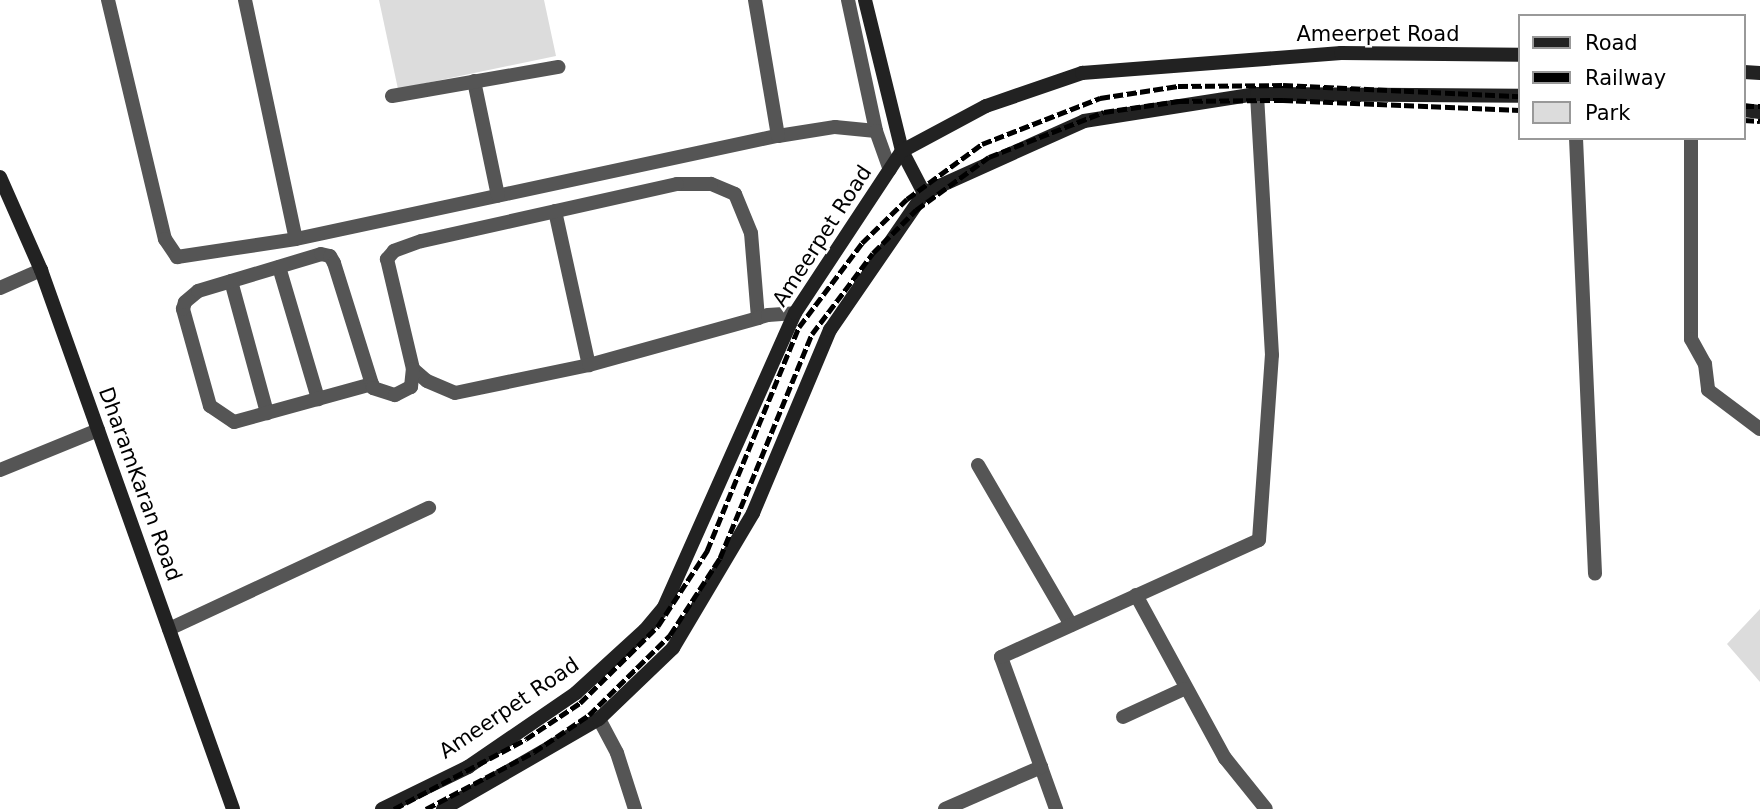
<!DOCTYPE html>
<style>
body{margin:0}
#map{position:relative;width:1760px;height:809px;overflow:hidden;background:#fff;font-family:"DejaVu Sans",sans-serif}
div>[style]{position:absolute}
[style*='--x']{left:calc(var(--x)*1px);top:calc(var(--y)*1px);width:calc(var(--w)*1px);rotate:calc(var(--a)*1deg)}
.green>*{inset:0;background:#dcdcdc}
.street>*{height:14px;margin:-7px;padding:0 7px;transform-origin:7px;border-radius:7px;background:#555}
.secondary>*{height:14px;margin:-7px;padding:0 7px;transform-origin:7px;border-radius:7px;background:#222}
.rail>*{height:5px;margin-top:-2.5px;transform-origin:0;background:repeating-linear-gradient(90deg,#000 0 10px,transparent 0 13.5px)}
span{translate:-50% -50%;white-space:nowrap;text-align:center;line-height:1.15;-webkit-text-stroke:5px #fff;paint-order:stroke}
.street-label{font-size:21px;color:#000}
.legend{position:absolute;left:1518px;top:14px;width:228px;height:126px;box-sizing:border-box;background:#fff;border:2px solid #999;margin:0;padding:9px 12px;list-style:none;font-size:21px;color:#000}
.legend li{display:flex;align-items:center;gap:14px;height:35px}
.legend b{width:35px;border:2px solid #999}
</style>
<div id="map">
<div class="green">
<div style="clip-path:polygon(379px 0,544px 0,556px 56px,398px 89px)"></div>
<div style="clip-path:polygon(1760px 609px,1760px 682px,1727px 644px)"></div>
</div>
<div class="street">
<div style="--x:108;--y:0;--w:246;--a:76.6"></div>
<div style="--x:165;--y:239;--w:22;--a:56"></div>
<div style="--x:177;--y:257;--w:120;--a:-8.6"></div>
<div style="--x:296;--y:239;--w:493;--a:-12.1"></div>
<div style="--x:778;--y:136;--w:58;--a:-9"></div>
<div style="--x:835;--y:127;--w:41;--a:5.6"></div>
<div style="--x:245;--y:0;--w:244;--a:78"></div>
<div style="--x:755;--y:0;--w:138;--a:80.4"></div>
<div style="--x:848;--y:0;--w:134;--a:77.9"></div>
<div style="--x:876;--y:131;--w:41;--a:70.3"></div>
<div style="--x:474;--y:81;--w:117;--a:78.2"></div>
<div style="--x:392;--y:96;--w:169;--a:-9.9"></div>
<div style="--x:1576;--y:138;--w:436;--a:87.5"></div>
<div style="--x:1691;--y:138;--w:201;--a:90"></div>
<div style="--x:1691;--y:339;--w:29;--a:61"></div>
<div style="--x:1705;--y:364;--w:26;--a:83"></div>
<div style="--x:1708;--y:390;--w:65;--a:36.9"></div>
<div style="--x:555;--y:211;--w:158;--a:77.6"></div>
<div style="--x:279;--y:267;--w:138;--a:73.5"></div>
<div style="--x:231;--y:281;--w:137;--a:74.7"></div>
<div style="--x:0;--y:288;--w:45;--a:-23.7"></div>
<div style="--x:758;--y:318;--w:85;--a:-94.7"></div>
<div style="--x:751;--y:233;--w:42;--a:-112.3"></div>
<div style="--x:735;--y:194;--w:26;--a:-157"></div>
<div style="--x:711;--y:184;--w:34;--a:180"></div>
<div style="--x:677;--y:184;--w:262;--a:167.4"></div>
<div style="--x:421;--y:241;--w:29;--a:160"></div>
<div style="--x:394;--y:251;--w:11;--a:131"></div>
<div style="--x:387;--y:259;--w:113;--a:76.7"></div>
<div style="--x:413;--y:369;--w:18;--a:41"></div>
<div style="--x:427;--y:381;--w:30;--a:23"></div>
<div style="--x:455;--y:393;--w:137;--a:-11.8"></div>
<div style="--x:589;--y:365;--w:175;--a:-15.5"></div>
<div style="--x:758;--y:318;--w:10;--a:-17"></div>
<div style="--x:768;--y:315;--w:27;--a:-4"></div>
<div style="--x:372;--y:384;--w:143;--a:164.6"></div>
<div style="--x:234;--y:422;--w:29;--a:-146"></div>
<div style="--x:210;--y:406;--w:101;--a:-105.6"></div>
<div style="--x:183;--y:309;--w:7;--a:-74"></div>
<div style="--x:185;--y:302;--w:17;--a:-40"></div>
<div style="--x:198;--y:291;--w:128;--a:-16.7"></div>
<div style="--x:321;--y:254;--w:9;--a:13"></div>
<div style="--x:330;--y:256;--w:8;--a:60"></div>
<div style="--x:334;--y:263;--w:127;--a:72.6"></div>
<div style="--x:372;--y:384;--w:4;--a:76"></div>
<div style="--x:373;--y:388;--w:23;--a:18"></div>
<div style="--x:395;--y:395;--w:18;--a:-27"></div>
<div style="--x:411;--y:387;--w:18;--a:-84"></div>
<div style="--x:978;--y:465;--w:185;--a:59.8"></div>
<div style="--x:0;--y:470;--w:106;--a:-22.2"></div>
<div style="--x:1136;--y:595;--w:186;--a:61.4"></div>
<div style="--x:1225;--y:758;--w:65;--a:51.2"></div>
<div style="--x:169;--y:629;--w:287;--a:-25"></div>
<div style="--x:1123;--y:717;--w:67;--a:-24.7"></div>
<div style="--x:599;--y:719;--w:38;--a:62"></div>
<div style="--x:617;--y:753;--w:59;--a:72.2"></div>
<div style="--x:1041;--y:767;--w:45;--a:70.3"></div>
<div style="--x:945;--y:809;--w:105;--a:-23.6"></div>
<div style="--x:1041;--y:767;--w:117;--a:-110"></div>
<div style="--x:1001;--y:657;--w:283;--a:-24.4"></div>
<div style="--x:1259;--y:540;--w:185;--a:-86"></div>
<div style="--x:1272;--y:355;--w:261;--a:-93.3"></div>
</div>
<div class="secondary">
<div style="--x:865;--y:0;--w:155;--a:76.2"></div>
<div style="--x:902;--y:151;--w:47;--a:62.4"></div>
<div style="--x:1744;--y:72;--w:16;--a:4"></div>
<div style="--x:1744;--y:110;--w:16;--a:7"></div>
<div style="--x:0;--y:177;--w:102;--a:66.2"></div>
<div style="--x:41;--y:270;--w:572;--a:70.39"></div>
<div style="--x:382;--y:809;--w:96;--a:-26"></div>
<div style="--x:468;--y:767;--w:131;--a:-34.4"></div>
<div style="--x:576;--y:693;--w:93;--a:-42.4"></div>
<div style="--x:645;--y:630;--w:30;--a:-50"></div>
<div style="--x:664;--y:607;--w:322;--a:-66"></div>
<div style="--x:795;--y:313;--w:194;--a:-56.6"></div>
<div style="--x:902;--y:151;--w:95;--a:-28.2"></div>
<div style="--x:986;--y:106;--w:102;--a:-19"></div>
<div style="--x:1082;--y:73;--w:260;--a:-4.4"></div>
<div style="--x:1341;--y:53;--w:179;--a:0.6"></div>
<div style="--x:443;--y:809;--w:180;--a:-30"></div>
<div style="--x:599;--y:719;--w:103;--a:-43.8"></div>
<div style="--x:673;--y:648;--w:157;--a:-59.3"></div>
<div style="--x:753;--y:513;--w:199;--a:-67.2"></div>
<div style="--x:830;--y:330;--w:166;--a:-55.5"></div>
<div style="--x:924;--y:193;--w:175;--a:-24.2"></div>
<div style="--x:1084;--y:121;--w:175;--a:-8.9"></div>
<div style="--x:1257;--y:94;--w:263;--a:0.4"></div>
</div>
<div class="rail">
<div style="--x:1744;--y:106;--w:16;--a:0"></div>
<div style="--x:1744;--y:120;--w:16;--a:4"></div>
<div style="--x:394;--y:809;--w:149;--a:-27.9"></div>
<div style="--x:526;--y:739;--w:65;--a:-33.7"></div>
<div style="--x:580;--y:703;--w:110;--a:-44.6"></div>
<div style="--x:658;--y:626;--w:90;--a:-56.8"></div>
<div style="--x:707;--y:551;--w:242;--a:-67.7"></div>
<div style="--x:799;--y:327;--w:105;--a:-53.1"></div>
<div style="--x:862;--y:243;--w:63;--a:-44.4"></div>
<div style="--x:907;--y:199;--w:93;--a:-36.3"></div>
<div style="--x:982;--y:144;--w:127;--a:-21.3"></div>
<div style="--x:1100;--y:98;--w:79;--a:-8.7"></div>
<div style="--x:1178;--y:86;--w:105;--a:-0.5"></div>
<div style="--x:1283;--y:85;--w:237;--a:2.7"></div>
<div style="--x:426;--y:809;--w:122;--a:-27.8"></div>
<div style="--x:534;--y:752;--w:66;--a:-33.9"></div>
<div style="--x:589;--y:715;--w:114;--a:-44.6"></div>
<div style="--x:670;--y:635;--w:92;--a:-57"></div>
<div style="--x:720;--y:558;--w:242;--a:-67.7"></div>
<div style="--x:812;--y:334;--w:101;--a:-53"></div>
<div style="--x:873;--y:253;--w:61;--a:-45"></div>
<div style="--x:916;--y:210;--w:90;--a:-36"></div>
<div style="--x:989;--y:157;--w:123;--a:-21.4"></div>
<div style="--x:1104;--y:112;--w:76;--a:-8.3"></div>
<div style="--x:1179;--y:101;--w:104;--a:-0.6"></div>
<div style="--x:1283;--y:100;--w:237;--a:2.4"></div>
</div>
<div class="street-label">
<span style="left:1378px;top:34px">Ameerpet Road</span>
<span style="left:822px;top:236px;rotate:-57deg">Ameerpet Road</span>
<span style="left:140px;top:484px;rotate:70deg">DharamKaran Road</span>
<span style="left:509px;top:708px;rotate:-34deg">Ameerpet Road</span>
</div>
<ul class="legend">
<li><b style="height:9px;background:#222"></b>Road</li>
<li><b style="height:9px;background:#000"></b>Railway</li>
<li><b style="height:19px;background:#dcdcdc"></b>Park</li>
</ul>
</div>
